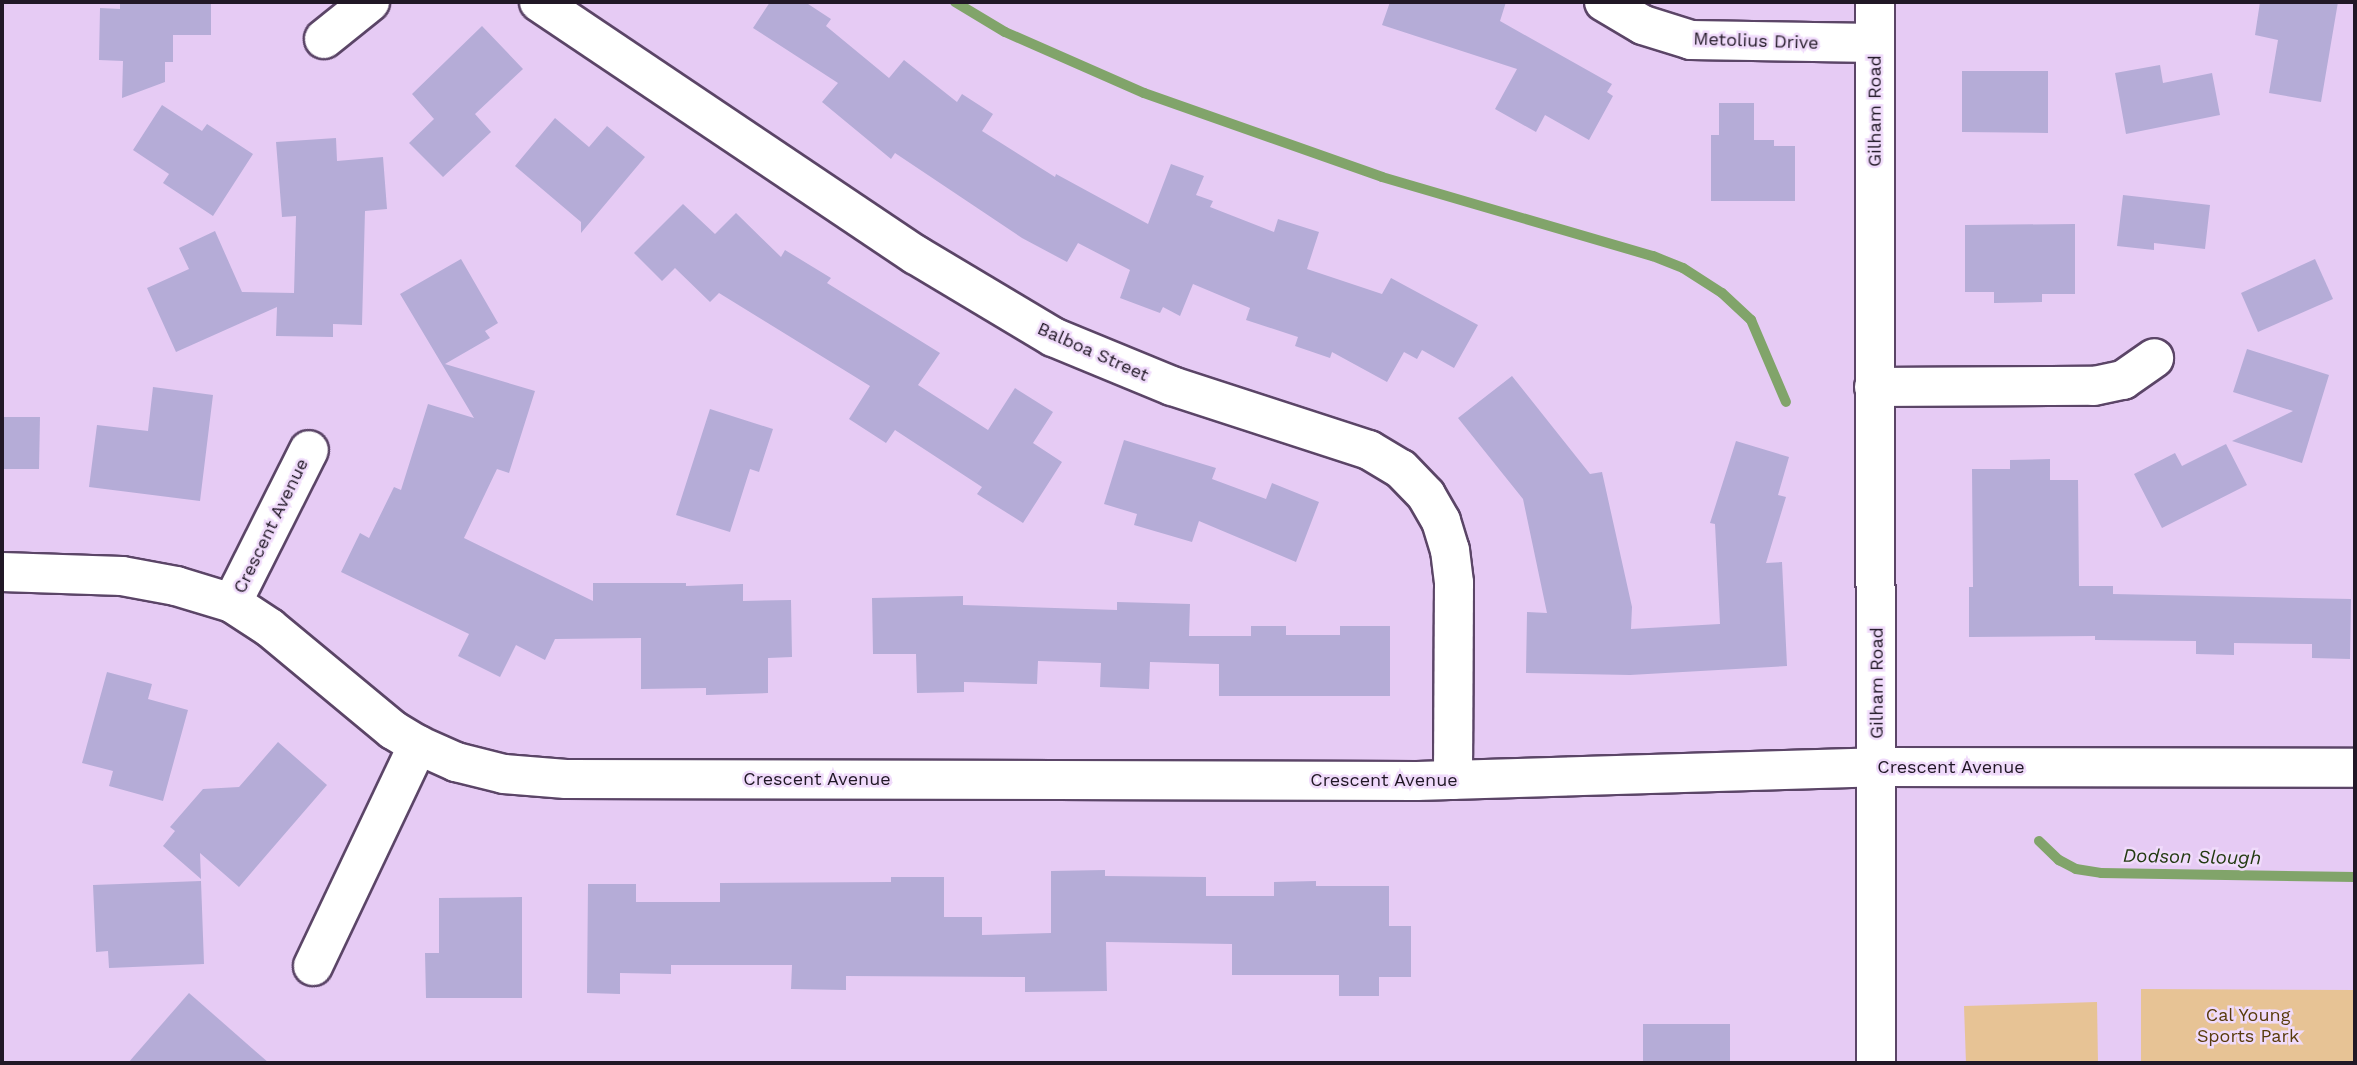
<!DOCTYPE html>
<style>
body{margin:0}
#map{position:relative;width:2357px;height:1065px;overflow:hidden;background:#e6cbf4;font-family:"Work Sans",sans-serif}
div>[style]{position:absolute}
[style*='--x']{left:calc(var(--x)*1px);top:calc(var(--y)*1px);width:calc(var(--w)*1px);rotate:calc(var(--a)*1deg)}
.green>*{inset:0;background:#e7c395}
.stream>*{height:10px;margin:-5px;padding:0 5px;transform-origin:5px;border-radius:5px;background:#81a46a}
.building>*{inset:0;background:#b5acd7}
.roads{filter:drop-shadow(2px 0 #5b4567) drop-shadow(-2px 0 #5b4567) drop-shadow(0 2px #5b4567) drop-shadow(0 -2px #5b4567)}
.minor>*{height:38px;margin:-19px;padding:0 19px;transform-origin:19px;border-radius:19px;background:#fff}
span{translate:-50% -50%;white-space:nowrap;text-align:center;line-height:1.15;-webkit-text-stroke:5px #f0dbfb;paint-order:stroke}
.street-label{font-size:18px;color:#211826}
.park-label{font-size:18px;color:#583b0c}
.water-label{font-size:19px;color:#223a10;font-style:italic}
.frame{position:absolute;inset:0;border:4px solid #211826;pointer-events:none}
</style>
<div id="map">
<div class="green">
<div style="clip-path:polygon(2141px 989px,2355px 990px,2355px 1063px,2141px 1063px)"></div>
<div style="clip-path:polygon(2097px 1002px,2098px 1063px,1966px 1063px,1964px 1006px)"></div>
</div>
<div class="stream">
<div style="--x:955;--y:2;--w:58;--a:31"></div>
<div style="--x:1005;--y:32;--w:152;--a:23.7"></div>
<div style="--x:1144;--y:93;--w:252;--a:19.4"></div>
<div style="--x:1382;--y:177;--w:282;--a:16.3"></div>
<div style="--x:1653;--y:256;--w:32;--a:22"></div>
<div style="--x:1683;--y:268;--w:46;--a:32.7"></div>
<div style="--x:1722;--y:293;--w:40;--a:43"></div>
<div style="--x:1751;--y:320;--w:89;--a:66.9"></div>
<div style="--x:2039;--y:841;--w:28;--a:44"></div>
<div style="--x:2059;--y:860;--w:19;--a:28"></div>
<div style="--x:2076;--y:869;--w:25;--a:9"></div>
<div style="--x:2101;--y:873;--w:254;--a:0.9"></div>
</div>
<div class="building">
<div style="clip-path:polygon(120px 2px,211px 2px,211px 35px,173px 35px,173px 62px,165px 62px,165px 82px,122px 98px,123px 61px,99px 60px,100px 8px,120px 9px)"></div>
<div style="clip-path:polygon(770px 2px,805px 2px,831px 19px,826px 26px,889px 78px,904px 60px,957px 102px,962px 94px,993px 114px,982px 131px,1055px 177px,1056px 174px,1148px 224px,1171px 164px,1204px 176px,1196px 195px,1213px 201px,1210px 207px,1274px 232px,1278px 219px,1319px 232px,1307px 269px,1382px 294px,1391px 278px,1478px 325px,1454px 368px,1422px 350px,1417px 359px,1404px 352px,1387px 382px,1332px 352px,1330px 358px,1295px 346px,1298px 337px,1246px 320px,1250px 308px,1193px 284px,1180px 316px,1163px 307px,1160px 313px,1120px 298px,1130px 270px,1078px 243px,1067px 262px,1022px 238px,895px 153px,891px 159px,822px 102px,838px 83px,753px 28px)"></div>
<div style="clip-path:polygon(1390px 2px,1506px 2px,1500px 21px,1612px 84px,1607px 92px,1613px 96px,1589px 140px,1545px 115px,1536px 132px,1495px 109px,1517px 69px,1382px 25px)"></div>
<div style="clip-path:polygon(2260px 2px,2338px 2px,2321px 102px,2269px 93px,2278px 40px,2255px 35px)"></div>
<div style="clip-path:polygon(482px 26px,523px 69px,475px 114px,491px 132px,443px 177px,409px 143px,434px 119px,412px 94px)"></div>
<div style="clip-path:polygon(2160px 65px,2163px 83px,2212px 73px,2220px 115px,2126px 134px,2115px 73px)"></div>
<div style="clip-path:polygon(1962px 71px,2048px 71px,2048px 133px,1962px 132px)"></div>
<div style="clip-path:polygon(1719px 103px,1754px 103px,1754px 140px,1774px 140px,1774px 146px,1795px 146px,1795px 201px,1711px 201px,1711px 135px,1719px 135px)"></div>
<div style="clip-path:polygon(162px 105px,202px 131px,207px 124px,253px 154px,213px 216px,163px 183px,169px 174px,133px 150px)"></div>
<div style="clip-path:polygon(555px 118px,589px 147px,607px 126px,645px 157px,581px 233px,581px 222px,515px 166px)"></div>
<div style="clip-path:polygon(336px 138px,337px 161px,383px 157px,387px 209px,365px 211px,362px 325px,333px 324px,333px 337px,276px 336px,277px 307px,176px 352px,147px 288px,189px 269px,179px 248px,215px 231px,242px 292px,294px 293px,296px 216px,282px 217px,276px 142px)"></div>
<div style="clip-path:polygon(2123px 195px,2210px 205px,2205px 249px,2154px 243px,2154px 250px,2117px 246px)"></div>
<div style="clip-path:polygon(683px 204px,715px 234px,736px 213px,781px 257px,785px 250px,831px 278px,827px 283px,940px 353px,918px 385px,988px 430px,1015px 388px,1053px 412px,1033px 443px,1062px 462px,1023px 523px,977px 494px,982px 487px,895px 430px,886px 443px,849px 419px,870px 386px,719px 293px,710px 302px,675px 268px,662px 281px,634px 253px)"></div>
<div style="clip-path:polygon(2075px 224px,2075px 294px,2042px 294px,2042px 302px,1994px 303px,1994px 292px,1965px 292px,1965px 225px)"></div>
<div style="clip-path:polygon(461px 259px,498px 323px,485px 331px,490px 338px,445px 364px,535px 391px,509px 473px,497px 469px,464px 538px,593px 601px,593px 583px,686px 583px,686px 586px,743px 584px,743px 601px,791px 600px,792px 657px,768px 658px,768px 693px,706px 695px,706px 688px,641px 689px,641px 638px,555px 639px,545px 660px,516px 645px,500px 677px,458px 656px,469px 634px,341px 572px,360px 533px,369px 538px,394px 487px,401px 490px,428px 404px,474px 418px,400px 294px)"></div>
<div style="clip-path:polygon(2315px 259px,2333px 299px,2258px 332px,2241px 293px)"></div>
<div style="clip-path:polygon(2247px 349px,2329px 375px,2302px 463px,2232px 441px,2293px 411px,2233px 392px)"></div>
<div style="clip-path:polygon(1512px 376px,1590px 474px,1602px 472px,1632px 607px,1631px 629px,1720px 624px,1715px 524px,1710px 523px,1736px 441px,1789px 457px,1778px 495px,1786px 497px,1766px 563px,1782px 562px,1787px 666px,1630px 675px,1526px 673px,1527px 612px,1547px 613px,1523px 499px,1458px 418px)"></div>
<div style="clip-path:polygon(153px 387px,213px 395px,200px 501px,89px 487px,97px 425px,148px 431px)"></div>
<div style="clip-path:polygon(710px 409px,773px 429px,759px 472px,750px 469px,730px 532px,676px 515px)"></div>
<div style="clip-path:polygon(2px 417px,40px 417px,39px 469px,2px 469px)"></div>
<div style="clip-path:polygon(1124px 440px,1216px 468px,1212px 479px,1266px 499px,1272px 483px,1319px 502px,1296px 562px,1199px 521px,1192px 542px,1134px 525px,1137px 514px,1104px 504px)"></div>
<div style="clip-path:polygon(2226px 444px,2247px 485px,2162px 528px,2134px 474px,2175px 453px,2182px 466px)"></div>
<div style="clip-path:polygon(2050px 459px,2050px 480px,2078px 480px,2079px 586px,2113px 586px,2113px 594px,2351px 599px,2350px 659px,2312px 658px,2312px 644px,2234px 643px,2234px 655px,2196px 654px,2196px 641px,2095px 640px,2095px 636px,1969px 637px,1969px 587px,1973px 587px,1972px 469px,2010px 469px,2010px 460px)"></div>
<div style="clip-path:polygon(963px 596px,963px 605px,1117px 610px,1117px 602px,1190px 604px,1189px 636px,1251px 636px,1251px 626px,1286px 626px,1286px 635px,1340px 635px,1340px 626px,1390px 626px,1390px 696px,1219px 696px,1219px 664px,1150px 662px,1149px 689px,1100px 687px,1101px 663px,1038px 661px,1037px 684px,964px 682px,964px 692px,917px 693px,916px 654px,873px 654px,872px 598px)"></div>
<div style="clip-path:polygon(107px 672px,152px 684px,148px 699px,188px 710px,163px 801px,109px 786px,113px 771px,82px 763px)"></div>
<div style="clip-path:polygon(278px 742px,327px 785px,239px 887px,200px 853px,201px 879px,163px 846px,175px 831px,170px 827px,203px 789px,239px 787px)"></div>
<div style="clip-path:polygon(1105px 870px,1105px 876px,1206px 877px,1206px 896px,1274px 896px,1274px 882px,1316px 881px,1316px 886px,1389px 886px,1389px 926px,1411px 926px,1411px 977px,1379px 977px,1379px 996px,1339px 996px,1339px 975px,1232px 975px,1232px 944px,1106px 942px,1107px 991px,1025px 992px,1025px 977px,846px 976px,846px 990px,791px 989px,792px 965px,671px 965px,671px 974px,620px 973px,620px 994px,587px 993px,588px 884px,636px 884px,636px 902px,720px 902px,720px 883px,891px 882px,891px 877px,944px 877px,944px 917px,982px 917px,982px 935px,1051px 933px,1051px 871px)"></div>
<div style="clip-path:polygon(201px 881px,204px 964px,109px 968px,108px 951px,96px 952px,93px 885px)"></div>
<div style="clip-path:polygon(522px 897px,522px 998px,426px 998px,425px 953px,439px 953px,439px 898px)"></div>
<div style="clip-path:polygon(189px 993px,269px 1063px,128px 1063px)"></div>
<div style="clip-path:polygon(1643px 1024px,1730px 1024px,1730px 1063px,1643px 1063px)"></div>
</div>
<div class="roads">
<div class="minor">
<div style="--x:539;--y:2;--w:454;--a:33.9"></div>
<div style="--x:916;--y:255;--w:160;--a:30.9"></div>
<div style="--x:1053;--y:337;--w:129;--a:22.4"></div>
<div style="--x:1172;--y:386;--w:207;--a:18"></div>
<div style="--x:1369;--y:450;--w:37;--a:31"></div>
<div style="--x:1401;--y:469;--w:36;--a:46"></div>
<div style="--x:1426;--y:495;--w:30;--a:60"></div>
<div style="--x:1441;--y:521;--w:30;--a:73"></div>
<div style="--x:1450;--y:550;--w:33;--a:83"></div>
<div style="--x:1454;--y:583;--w:197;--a:90.3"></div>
<div style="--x:1604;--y:2;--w:45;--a:30.5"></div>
<div style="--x:1643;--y:25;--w:50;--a:17.4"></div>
<div style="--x:1691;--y:40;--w:184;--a:0.9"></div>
<div style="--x:1875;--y:2;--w:1061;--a:89.95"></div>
<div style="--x:324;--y:39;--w:59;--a:-38.8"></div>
<div style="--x:1874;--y:387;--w:220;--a:-0.3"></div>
<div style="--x:2094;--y:386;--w:30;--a:-12"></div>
<div style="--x:2123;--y:380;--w:38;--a:-35"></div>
<div style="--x:2;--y:572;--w:120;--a:1.9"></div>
<div style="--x:122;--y:576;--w:55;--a:10.5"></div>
<div style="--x:176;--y:586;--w:59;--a:16.9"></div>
<div style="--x:232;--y:603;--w:45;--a:33.3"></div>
<div style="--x:270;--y:628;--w:160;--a:39.7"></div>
<div style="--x:393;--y:730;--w:29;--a:31"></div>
<div style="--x:418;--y:745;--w:42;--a:24.1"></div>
<div style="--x:456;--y:762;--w:49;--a:14"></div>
<div style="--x:504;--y:774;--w:62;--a:4.6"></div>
<div style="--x:566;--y:779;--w:851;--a:0.13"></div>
<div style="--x:1417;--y:781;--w:460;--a:-1.7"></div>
<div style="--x:1877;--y:767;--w:478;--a:0.1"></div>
<div style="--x:232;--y:603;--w:171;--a:-63.3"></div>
<div style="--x:313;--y:966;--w:245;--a:-64.6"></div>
</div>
</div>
<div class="street-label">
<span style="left:1756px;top:41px;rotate:2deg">Metolius Drive</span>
<span style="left:1875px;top:111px;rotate:-90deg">Gilham Road</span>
<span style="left:1093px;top:352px;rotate:24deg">Balboa Street</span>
<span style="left:271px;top:526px;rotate:-64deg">Crescent Avenue</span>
<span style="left:1877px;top:683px;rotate:-90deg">Gilham Road</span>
<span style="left:1951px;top:767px">Crescent Avenue</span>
<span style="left:817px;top:779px">Crescent Avenue</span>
<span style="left:1384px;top:780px">Crescent Avenue</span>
</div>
<div class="park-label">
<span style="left:2248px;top:1026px">Cal Young<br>Sports Park</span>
</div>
<div class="water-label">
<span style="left:2192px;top:857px;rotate:1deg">Dodson Slough</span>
</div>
<div class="frame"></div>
</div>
